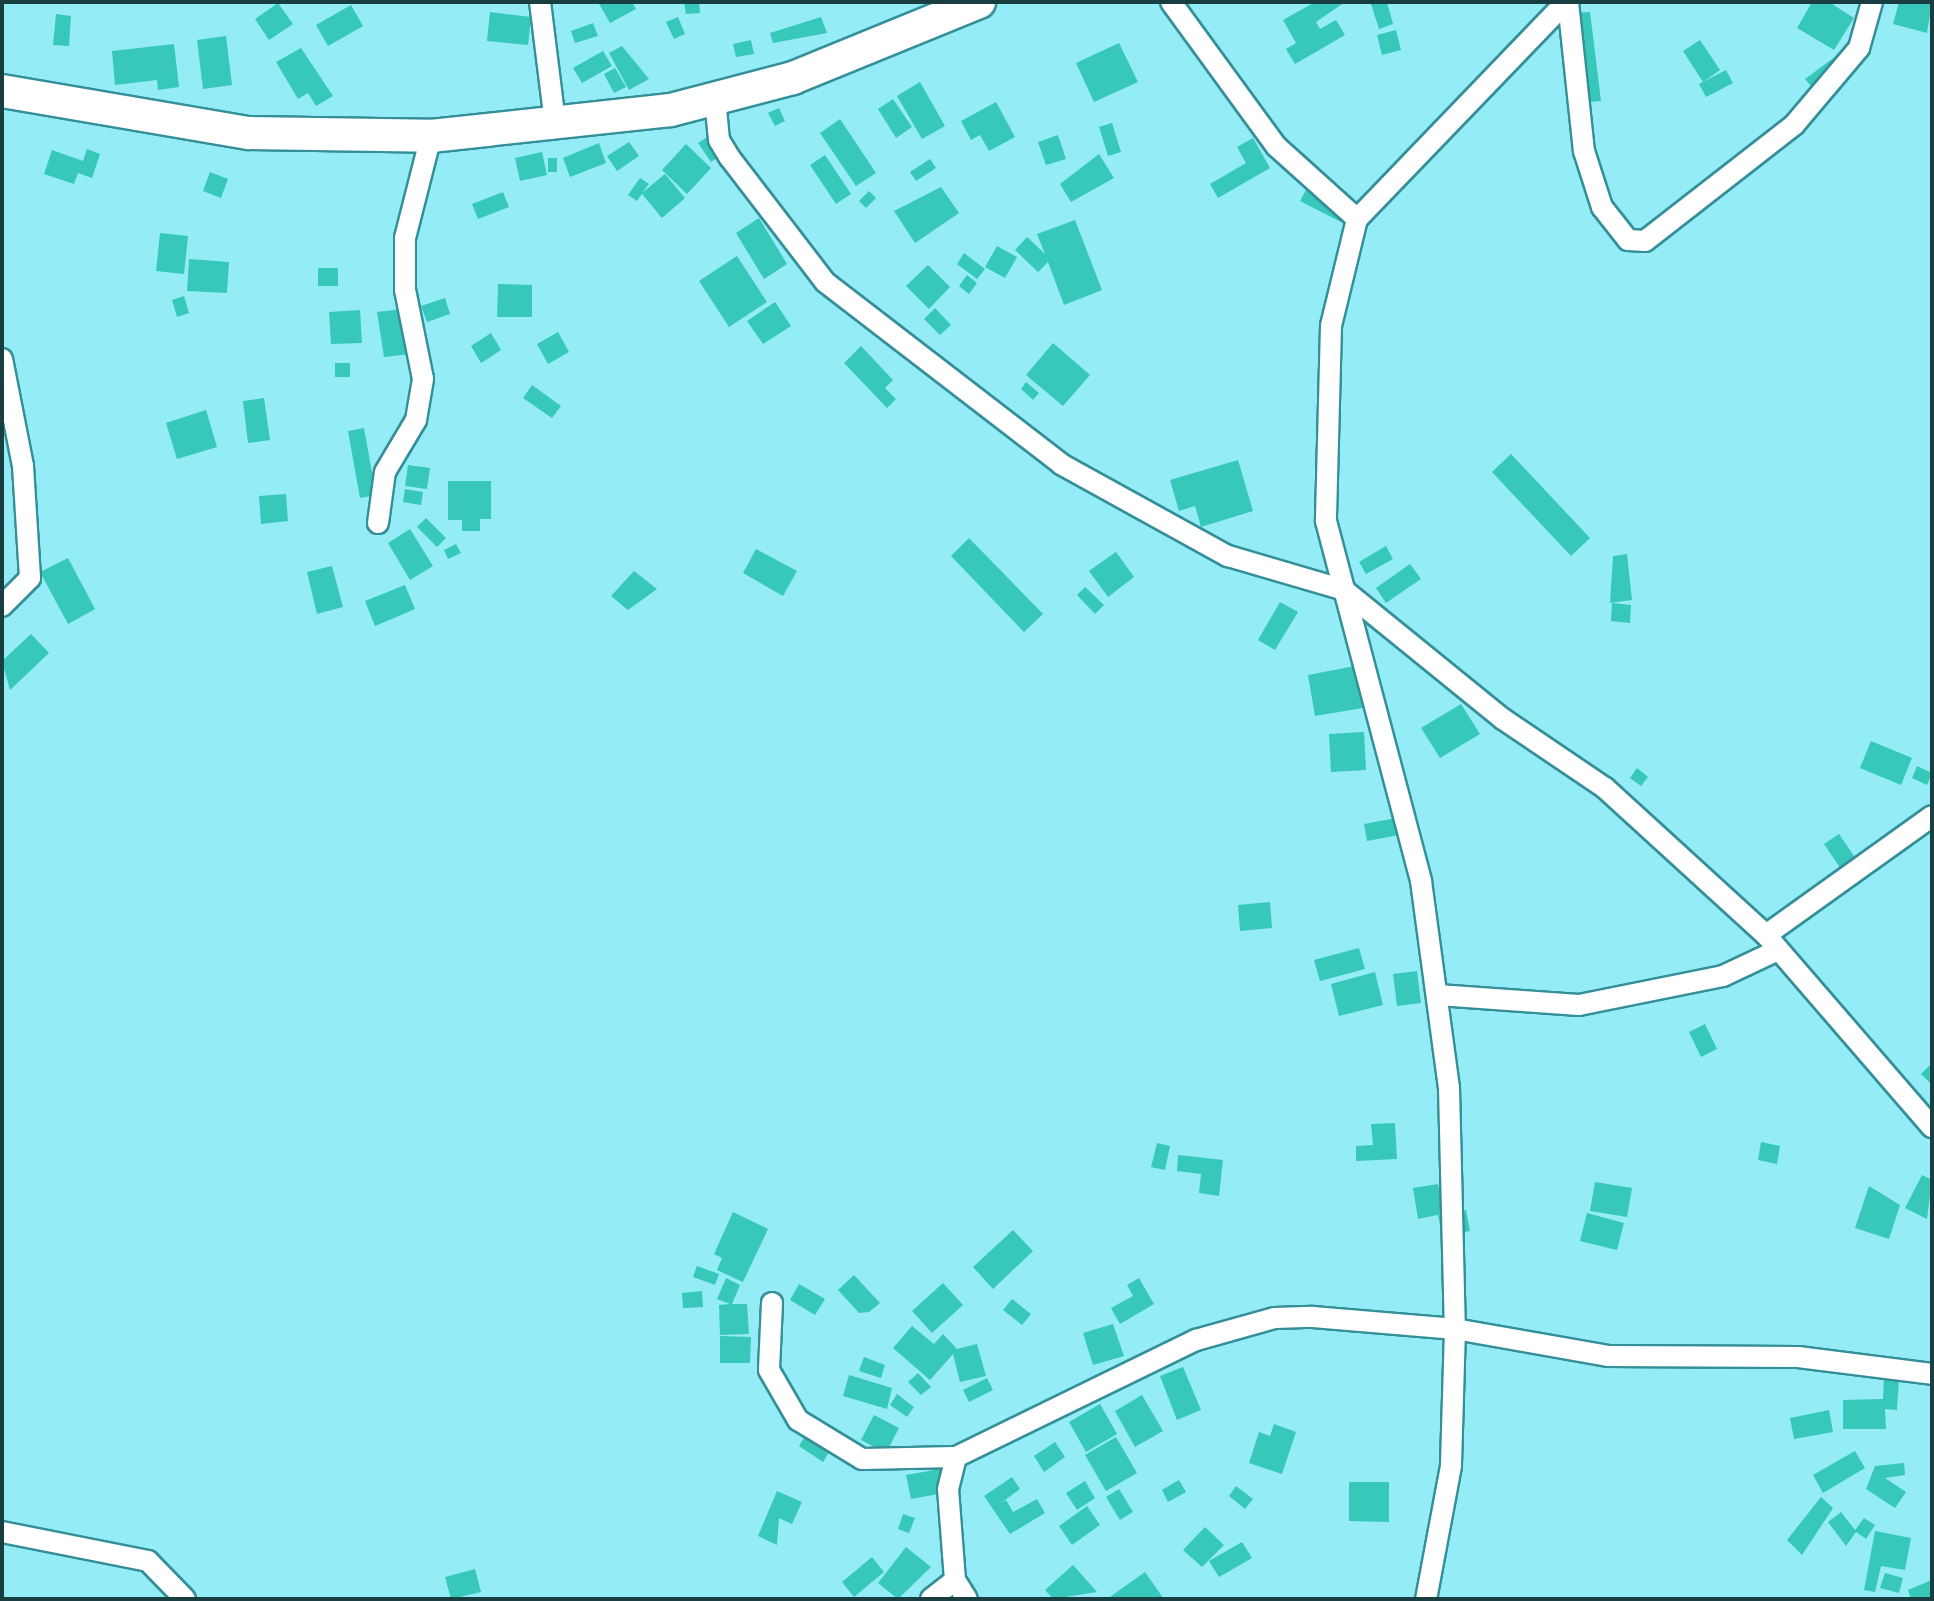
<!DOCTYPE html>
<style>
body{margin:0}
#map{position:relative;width:1934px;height:1601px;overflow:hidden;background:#94ecf6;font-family:Bitter,serif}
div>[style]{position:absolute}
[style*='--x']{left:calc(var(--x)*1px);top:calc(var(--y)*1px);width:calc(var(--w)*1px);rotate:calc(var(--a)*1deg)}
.building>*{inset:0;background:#37c8ba}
.roads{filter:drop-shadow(2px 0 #348f99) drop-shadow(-2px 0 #348f99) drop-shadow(0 2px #348f99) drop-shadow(0 -2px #348f99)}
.minor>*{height:20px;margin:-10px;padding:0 10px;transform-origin:10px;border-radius:10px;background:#fff}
.primary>*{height:32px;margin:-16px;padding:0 16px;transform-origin:16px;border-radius:16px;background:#fff}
span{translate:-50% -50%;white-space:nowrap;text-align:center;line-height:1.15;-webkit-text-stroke:6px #f6feff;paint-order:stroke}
.frame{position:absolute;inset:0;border:4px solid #183e42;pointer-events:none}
</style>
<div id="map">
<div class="building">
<div style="clip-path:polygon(598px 2px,632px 2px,636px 9px,610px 23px)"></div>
<div style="clip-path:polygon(699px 2px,700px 13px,686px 14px,684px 3px)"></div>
<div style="clip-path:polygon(1315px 2px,1345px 2px,1316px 22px,1320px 29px,1336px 20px,1345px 35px,1295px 64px,1286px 49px,1296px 43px,1283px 20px)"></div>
<div style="clip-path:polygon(1387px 2px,1393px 24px,1379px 29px,1371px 4px)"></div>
<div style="clip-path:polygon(1812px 2px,1829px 2px,1854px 18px,1834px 50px,1797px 28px)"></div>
<div style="clip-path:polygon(1899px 2px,1932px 2px,1927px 33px,1893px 24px)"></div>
<div style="clip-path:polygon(278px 3px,293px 24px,269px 40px,255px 19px)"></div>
<div style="clip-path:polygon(351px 5px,363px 26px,328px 46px,316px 25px)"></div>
<div style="clip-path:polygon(490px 12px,531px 17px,528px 45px,487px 41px)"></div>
<div style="clip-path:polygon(1590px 12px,1601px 101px,1589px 102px,1577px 13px)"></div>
<div style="clip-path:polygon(56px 14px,71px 16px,69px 46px,53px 45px)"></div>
<div style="clip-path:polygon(678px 17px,685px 34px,674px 39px,666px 22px)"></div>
<div style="clip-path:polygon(821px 17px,827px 33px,773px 43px,770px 33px)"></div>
<div style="clip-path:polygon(593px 23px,598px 36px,575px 43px,571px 31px)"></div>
<div style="clip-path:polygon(1396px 30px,1401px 50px,1382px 55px,1377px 35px)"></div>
<div style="clip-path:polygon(226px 36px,232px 85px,203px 89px,197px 40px)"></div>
<div style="clip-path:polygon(751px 40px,754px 54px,736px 57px,733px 44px)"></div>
<div style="clip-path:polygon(1700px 40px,1720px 70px,1703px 82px,1683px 51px)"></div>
<div style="clip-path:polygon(1119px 43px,1138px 82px,1094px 102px,1076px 63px)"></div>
<div style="clip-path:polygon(174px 44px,179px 87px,158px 90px,157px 80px,115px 85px,112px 51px)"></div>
<div style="clip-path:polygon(1851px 45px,1815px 91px,1805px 79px)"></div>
<div style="clip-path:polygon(622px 46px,649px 79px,629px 90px,609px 53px)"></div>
<div style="clip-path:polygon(301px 48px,333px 96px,316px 106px,308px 93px,298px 99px,276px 62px)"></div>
<div style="clip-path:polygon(603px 51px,612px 66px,582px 83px,573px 68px)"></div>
<div style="clip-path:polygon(615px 68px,626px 87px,614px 93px,604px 74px)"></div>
<div style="clip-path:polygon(1726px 70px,1733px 83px,1706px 97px,1699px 84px)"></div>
<div style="clip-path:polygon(920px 82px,945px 126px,922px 139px,897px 96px)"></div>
<div style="clip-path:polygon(893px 99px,912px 127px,896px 138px,878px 109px)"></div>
<div style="clip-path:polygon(996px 102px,1015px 137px,989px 151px,980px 135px,971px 140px,961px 121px)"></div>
<div style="clip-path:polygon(779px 108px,785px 121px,775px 126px,768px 113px)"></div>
<div style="clip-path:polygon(840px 119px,876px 173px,856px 186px,820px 133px)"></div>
<div style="clip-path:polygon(1112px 123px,1121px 152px,1108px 156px,1099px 127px)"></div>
<div style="clip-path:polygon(711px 135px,723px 154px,711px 162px,698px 143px)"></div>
<div style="clip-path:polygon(1058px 135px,1066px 159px,1046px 165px,1038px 142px)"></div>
<div style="clip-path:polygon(1253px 138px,1270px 168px,1218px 198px,1210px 184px,1246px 163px,1237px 147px)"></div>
<div style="clip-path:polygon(629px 142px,639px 156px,617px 171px,607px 156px)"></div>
<div style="clip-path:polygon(599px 143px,606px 163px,570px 177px,563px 158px)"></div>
<div style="clip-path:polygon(686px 144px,711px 168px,687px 194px,662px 170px)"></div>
<div style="clip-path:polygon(87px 149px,100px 154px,92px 178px,78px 173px,74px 184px,44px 174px,52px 150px,83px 161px)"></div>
<div style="clip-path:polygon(542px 152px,547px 175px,520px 181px,515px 158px)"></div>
<div style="clip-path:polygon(1099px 154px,1114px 178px,1071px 202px,1060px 184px)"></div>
<div style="clip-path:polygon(825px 155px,851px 194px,836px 204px,810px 165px)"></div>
<div style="clip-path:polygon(548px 158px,557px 158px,557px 172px,548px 172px)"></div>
<div style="clip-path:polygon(930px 159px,936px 168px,916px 181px,910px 172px)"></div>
<div style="clip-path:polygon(210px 172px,228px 179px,221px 198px,203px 191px)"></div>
<div style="clip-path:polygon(665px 174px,685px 198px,662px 218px,642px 194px,637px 201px,628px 195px,640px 178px,649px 184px,642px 193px)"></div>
<div style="clip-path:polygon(1312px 179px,1353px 201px,1341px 222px,1300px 201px)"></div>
<div style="clip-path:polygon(941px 187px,959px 213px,915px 243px,894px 211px)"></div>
<div style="clip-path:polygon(869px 191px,876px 198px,866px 208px,859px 201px)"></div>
<div style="clip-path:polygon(503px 192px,509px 207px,478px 219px,472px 204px)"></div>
<div style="clip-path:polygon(759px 218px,787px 264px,764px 279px,736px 233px)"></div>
<div style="clip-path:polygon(1075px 220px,1102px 290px,1064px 305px,1048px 262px,1038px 272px,1015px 250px,1027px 237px,1045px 254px,1037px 234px)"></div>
<div style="clip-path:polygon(160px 233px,188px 236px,184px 274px,156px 271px)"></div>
<div style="clip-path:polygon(997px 246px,1017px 257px,1005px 278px,985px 267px)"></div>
<div style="clip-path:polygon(964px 253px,985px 269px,977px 279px,957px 264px)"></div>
<div style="clip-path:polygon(737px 256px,767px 302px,729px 327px,699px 281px)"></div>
<div style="clip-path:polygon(189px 259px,229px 262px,227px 293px,187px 291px)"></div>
<div style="clip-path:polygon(928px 265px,950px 287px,929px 309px,906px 286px)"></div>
<div style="clip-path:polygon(318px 268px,338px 268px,338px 286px,318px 286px)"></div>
<div style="clip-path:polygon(967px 275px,977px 283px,969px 294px,959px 286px)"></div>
<div style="clip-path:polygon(498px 284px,532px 285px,532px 317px,497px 317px)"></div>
<div style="clip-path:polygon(184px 296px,189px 313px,177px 317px,172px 300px)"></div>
<div style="clip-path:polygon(445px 298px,450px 314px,427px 322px,421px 306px)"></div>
<div style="clip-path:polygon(775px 302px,791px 326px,763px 344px,747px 321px)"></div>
<div style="clip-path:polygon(935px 308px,951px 325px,940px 335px,924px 319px)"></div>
<div style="clip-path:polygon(403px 309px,410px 354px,384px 357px,377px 312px)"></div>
<div style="clip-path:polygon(360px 310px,362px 343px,331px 344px,329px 312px)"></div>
<div style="clip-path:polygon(558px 332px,569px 352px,548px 364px,537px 344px)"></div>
<div style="clip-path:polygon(491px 333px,501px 350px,481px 363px,471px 346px)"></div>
<div style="clip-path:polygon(1053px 343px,1090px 375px,1063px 406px,1026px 375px)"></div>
<div style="clip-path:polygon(861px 346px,893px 380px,885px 388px,896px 399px,887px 408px,844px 363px)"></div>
<div style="clip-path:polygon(335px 363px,350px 363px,350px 377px,335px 377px)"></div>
<div style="clip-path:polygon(1026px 382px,1039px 393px,1033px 400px,1021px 389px)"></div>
<div style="clip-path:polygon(532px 385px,561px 406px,552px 418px,523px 398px)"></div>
<div style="clip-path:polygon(264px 398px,270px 440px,248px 443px,243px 401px)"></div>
<div style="clip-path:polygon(206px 410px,217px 447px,177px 459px,166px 423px)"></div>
<div style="clip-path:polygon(364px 428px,376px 495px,360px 498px,348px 431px)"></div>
<div style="clip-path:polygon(1511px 454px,1590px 538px,1571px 556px,1492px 472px)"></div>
<div style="clip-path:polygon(1238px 460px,1253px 511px,1201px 527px,1195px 506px,1179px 511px,1170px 480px)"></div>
<div style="clip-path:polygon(408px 465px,430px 468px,427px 489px,405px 486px)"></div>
<div style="clip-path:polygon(448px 481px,491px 481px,491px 519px,480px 519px,480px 531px,462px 531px,462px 520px,448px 520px)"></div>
<div style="clip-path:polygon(405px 489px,423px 492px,421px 505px,403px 502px)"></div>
<div style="clip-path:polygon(286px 494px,288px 521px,261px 524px,259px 496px)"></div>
<div style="clip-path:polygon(426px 518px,446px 538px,437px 547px,417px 527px)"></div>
<div style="clip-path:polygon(410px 529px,433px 566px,410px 580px,388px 543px)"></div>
<div style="clip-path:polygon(969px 538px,1043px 614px,1024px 632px,951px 556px)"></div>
<div style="clip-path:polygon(456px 544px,461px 553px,448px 559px,444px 550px)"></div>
<div style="clip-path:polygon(1386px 546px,1393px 559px,1366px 574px,1359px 562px)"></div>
<div style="clip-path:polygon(756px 549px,797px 571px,783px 596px,743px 573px)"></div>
<div style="clip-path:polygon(1116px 552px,1134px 577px,1108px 597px,1089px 571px)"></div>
<div style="clip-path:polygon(1627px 554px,1632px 600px,1610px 603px,1613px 556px)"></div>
<div style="clip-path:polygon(68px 558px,95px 609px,68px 624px,40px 572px)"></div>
<div style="clip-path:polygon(1410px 564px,1421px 579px,1386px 603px,1376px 588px)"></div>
<div style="clip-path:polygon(332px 566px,343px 607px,317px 614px,307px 572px)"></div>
<div style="clip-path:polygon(634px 571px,657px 589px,628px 610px,611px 596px)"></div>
<div style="clip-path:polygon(405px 585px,415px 609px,375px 626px,365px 601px)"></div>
<div style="clip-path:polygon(1085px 587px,1104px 605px,1095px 614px,1077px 595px)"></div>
<div style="clip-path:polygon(1280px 602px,1298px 612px,1275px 650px,1258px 640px)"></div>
<div style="clip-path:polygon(1612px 603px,1631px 605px,1630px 623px,1611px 621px)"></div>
<div style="clip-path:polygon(31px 634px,49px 653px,10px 690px,2px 661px)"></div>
<div style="clip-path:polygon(1355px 666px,1363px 708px,1315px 716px,1308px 675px)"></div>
<div style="clip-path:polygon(1461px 704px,1480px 734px,1440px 758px,1421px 728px)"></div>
<div style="clip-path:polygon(1364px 732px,1366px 770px,1331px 772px,1329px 734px)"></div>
<div style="clip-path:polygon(1871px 741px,1912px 758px,1901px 785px,1860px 768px)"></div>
<div style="clip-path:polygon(1917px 766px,1932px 773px,1927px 785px,1912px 778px)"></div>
<div style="clip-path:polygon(1637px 768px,1648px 777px,1641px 786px,1630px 778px)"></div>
<div style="clip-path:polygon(1396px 818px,1399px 835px,1367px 841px,1364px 824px)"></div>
<div style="clip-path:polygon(1839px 834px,1856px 859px,1841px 869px,1824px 844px)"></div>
<div style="clip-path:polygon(1270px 902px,1272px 928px,1240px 931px,1238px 905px)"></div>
<div style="clip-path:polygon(1359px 948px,1365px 969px,1320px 981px,1314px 960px)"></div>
<div style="clip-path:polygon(1417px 971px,1421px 1003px,1397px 1006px,1393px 974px)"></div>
<div style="clip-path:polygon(1375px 972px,1383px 1005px,1339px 1016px,1331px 984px)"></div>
<div style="clip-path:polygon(1705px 1024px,1717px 1049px,1701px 1057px,1689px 1032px)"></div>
<div style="clip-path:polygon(1932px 1063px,1932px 1085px,1921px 1074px)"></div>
<div style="clip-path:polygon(1395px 1123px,1397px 1159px,1356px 1161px,1356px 1146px,1373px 1145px,1371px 1124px)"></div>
<div style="clip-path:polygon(1761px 1142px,1780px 1146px,1777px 1164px,1758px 1160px)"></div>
<div style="clip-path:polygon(1157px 1143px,1170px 1146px,1165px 1170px,1151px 1167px)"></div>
<div style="clip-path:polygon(1178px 1155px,1223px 1160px,1219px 1196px,1199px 1193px,1201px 1174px,1177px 1171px)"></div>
<div style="clip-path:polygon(1922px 1175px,1932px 1180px,1927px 1219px,1905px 1208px)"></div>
<div style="clip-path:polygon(1595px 1182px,1632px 1188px,1627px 1217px,1590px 1211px)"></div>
<div style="clip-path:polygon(1438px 1184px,1443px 1214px,1466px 1210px,1470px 1231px,1442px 1236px,1438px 1215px,1418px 1219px,1413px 1188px)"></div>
<div style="clip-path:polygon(1869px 1186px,1900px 1205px,1889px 1239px,1855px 1228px)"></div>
<div style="clip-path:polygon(733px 1212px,768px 1229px,743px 1282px,717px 1270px,722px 1258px,714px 1254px)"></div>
<div style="clip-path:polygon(1587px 1213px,1624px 1223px,1617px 1250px,1580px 1241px)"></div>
<div style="clip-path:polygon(1013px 1230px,1033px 1251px,993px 1289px,973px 1267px)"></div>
<div style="clip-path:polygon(697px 1266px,719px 1274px,715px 1285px,693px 1277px)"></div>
<div style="clip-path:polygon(854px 1275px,880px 1303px,869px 1312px,859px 1313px,838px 1290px)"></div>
<div style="clip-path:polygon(726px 1278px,740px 1285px,732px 1304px,747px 1304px,749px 1334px,720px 1335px,719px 1305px,730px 1304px,717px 1299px)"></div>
<div style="clip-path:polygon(1139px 1278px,1154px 1304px,1120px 1324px,1111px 1308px,1133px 1296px,1127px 1285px)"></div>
<div style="clip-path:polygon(943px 1283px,963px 1305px,932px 1333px,912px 1311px)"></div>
<div style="clip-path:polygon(799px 1284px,825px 1299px,815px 1315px,790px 1300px)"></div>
<div style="clip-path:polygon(702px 1291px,703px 1307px,683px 1308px,682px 1293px)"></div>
<div style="clip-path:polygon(1012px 1299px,1031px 1314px,1022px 1325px,1003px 1310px)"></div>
<div style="clip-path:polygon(1113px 1324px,1124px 1356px,1093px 1365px,1083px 1333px)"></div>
<div style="clip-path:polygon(912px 1326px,934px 1344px,943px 1334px,957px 1349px,977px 1344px,986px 1376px,960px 1382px,953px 1354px,930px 1380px,893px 1348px)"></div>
<div style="clip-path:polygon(720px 1336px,751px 1337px,750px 1363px,720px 1363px)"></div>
<div style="clip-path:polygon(864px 1357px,885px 1365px,881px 1378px,859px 1371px)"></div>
<div style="clip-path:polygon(1183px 1367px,1201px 1410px,1177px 1420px,1160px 1376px)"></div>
<div style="clip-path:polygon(918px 1373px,931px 1387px,921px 1395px,908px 1382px)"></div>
<div style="clip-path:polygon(849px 1375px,892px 1388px,887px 1409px,843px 1396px)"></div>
<div style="clip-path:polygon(1884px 1375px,1899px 1377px,1897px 1410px,1885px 1409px,1886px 1429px,1843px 1429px,1843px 1400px,1883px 1399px)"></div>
<div style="clip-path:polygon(987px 1378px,993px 1390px,969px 1402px,963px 1390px)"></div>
<div style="clip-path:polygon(897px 1394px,914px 1407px,907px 1417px,890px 1405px)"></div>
<div style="clip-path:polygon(1142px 1395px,1163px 1431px,1135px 1447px,1115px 1411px)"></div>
<div style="clip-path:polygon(1100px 1404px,1117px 1434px,1086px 1452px,1069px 1422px)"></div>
<div style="clip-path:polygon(1829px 1410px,1833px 1432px,1794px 1439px,1790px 1418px)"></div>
<div style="clip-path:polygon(874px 1415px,899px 1428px,886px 1453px,861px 1440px)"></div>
<div style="clip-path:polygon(1274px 1424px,1296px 1432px,1282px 1474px,1249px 1463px,1259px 1432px,1270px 1436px)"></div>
<div style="clip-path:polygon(807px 1433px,831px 1449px,823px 1462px,799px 1446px)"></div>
<div style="clip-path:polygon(1116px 1437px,1137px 1473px,1106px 1491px,1085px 1455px)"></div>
<div style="clip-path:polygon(1055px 1442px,1065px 1457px,1044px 1472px,1034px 1456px)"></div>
<div style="clip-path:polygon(1855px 1451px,1865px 1468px,1823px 1493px,1813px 1475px)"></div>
<div style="clip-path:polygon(1904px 1463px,1905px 1475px,1885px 1478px,1906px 1492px,1895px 1508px,1866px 1489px,1875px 1466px)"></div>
<div style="clip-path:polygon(940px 1469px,944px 1493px,911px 1499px,906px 1475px)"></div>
<div style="clip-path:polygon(1012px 1477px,1020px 1489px,998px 1505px,1006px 1500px,1013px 1512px,1037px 1499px,1045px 1513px,1010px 1534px,984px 1496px)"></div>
<div style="clip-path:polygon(1179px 1480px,1186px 1492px,1168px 1502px,1162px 1490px)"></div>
<div style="clip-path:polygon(1085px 1481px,1095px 1498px,1077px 1510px,1066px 1493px)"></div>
<div style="clip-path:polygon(1349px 1482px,1389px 1482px,1389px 1522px,1349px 1521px)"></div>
<div style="clip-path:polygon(1236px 1486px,1253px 1499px,1245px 1509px,1229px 1496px)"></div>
<div style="clip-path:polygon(1119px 1489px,1133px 1512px,1120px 1520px,1106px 1497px)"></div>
<div style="clip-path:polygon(777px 1491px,802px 1502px,792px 1524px,779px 1518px,777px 1545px,758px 1536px)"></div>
<div style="clip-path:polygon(1821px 1497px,1833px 1508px,1802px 1555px,1787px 1540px)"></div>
<div style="clip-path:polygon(1087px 1506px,1100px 1525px,1072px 1545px,1059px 1526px)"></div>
<div style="clip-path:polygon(1841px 1512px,1855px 1530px,1864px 1518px,1875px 1525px,1866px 1539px,1856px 1532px,1846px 1546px,1828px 1522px)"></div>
<div style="clip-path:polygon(903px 1514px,915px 1518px,909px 1533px,898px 1529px)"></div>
<div style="clip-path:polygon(1205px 1527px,1224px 1545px,1202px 1567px,1183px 1550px)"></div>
<div style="clip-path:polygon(1875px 1531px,1911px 1538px,1905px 1570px,1881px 1566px,1875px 1592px,1864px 1590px)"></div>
<div style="clip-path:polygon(1242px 1542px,1252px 1558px,1219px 1577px,1209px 1561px)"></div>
<div style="clip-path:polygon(906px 1547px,931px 1567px,898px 1599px,878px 1583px)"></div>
<div style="clip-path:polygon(872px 1557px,884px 1572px,854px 1597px,842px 1582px)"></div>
<div style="clip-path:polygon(1073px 1565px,1097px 1592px,1053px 1599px,1045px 1590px)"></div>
<div style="clip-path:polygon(475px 1569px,481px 1592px,451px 1599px,445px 1577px)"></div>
<div style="clip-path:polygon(1145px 1572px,1164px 1599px,1107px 1599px)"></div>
<div style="clip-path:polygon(1885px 1573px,1903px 1578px,1899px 1593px,1880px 1588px)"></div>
<div style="clip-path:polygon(1932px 1580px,1932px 1599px,1911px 1599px,1908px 1590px)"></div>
</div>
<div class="roads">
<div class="minor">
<div style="--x:540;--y:2;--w:121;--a:82.9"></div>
<div style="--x:1171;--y:2;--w:178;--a:53.9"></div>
<div style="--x:1276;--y:146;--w:109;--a:42"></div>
<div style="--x:1566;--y:2;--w:301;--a:133.9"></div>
<div style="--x:1357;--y:219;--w:110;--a:103.7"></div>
<div style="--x:1331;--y:326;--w:195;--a:91.5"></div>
<div style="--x:1326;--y:521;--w:372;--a:75.2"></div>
<div style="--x:1421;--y:881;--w:209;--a:82.3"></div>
<div style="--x:1449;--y:1088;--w:241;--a:88.6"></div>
<div style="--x:1455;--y:1329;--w:155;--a:10"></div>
<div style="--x:1608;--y:1356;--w:190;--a:0.3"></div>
<div style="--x:1798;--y:1357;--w:135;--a:7.2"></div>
<div style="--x:1568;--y:2;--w:150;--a:83.9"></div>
<div style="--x:1584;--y:151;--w:59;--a:72.2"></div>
<div style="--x:1602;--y:207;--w:42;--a:51.8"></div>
<div style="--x:1628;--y:240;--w:17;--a:3"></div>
<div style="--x:1645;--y:241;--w:189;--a:-37.9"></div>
<div style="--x:1794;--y:125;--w:101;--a:-49.8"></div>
<div style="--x:1859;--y:48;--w:48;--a:-74.2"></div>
<div style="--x:715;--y:98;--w:42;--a:84.6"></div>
<div style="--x:719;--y:140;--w:21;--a:59"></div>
<div style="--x:730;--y:158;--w:156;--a:52.5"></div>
<div style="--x:825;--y:282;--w:298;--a:37.6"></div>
<div style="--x:1061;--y:464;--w:191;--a:28.9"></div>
<div style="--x:1228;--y:556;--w:121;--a:16.3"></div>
<div style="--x:1344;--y:590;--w:205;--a:39.1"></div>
<div style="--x:1503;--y:719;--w:123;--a:34.1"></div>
<div style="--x:1605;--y:788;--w:218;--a:42.4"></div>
<div style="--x:1766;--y:935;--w:254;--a:49.2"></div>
<div style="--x:2;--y:359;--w:109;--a:78.9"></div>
<div style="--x:23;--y:466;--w:112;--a:86.4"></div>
<div style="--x:30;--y:578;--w:40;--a:135"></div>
<div style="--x:378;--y:523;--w:51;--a:-82.2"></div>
<div style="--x:385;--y:472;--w:61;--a:-59.2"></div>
<div style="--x:416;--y:420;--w:42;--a:-80.3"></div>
<div style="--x:423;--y:379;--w:91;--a:-101.4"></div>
<div style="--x:405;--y:290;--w:52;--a:-90"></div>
<div style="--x:405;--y:238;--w:105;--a:-75.7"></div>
<div style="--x:1766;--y:935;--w:204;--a:-35.6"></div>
<div style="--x:1438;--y:995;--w:141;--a:4.1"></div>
<div style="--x:1579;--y:1005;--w:147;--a:-11.4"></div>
<div style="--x:1723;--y:976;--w:61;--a:-25.3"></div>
<div style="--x:772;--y:1303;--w:67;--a:92.6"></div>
<div style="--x:769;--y:1370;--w:58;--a:59.9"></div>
<div style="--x:798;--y:1420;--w:75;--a:31.4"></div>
<div style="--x:862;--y:1459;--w:94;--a:-1.2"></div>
<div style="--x:2;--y:1532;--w:149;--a:11.2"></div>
<div style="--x:148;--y:1561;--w:53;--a:45.8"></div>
<div style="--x:955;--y:1580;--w:22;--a:58"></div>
<div style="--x:931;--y:1599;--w:31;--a:-38"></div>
<div style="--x:955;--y:1580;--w:91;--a:-94.4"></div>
<div style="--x:948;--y:1489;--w:33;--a:-76"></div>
<div style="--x:956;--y:1457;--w:267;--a:-26"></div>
<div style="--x:1196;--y:1340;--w:82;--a:-15.6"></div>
<div style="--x:1275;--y:1318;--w:38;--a:-2"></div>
<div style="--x:1313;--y:1317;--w:143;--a:4.8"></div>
<div style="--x:1455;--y:1329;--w:137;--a:91.7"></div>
<div style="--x:1451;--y:1466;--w:135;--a:100.6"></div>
</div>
<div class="primary">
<div style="--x:2;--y:91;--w:251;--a:9.7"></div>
<div style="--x:249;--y:133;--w:182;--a:0.9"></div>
<div style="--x:431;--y:136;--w:241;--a:-6.2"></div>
<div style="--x:671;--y:110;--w:126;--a:-14.7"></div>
<div style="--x:793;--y:78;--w:201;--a:-22.2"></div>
</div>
</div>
<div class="frame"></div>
</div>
